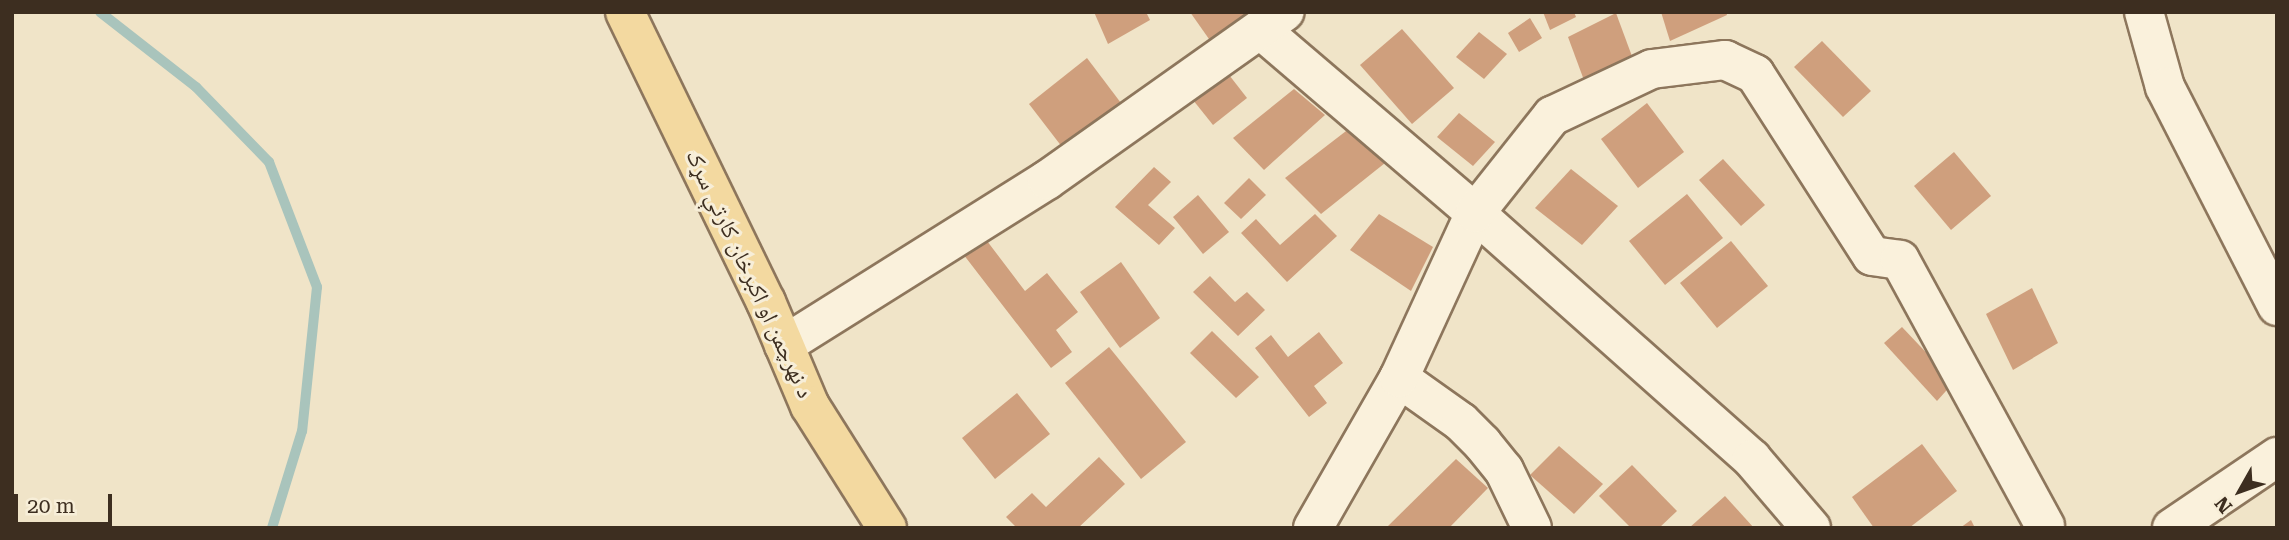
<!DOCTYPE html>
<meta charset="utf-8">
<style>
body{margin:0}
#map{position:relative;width:2289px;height:540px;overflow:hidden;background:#f0e4c8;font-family:"Roboto Serif","Noto Naskh Arabic",serif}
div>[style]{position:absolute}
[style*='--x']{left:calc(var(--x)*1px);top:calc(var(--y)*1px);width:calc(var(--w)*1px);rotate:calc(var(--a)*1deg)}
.stream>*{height:10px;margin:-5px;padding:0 5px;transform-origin:5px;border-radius:5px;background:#a9c4bc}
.building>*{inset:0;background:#cf9f7d}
.roads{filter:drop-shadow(2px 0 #8d765c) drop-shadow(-2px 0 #8d765c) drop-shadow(0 2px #8d765c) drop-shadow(0 -2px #8d765c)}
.minor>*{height:38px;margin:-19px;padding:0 19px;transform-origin:19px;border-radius:19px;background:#faf1dc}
.major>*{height:38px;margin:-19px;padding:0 19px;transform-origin:19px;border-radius:19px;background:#f3d9a0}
span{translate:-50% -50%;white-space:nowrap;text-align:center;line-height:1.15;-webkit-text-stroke:6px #f7eed8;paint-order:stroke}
.street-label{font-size:23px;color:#3d2e20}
.frame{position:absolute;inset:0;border:14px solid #3d2e20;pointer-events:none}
.north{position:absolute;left:2205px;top:456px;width:70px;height:70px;-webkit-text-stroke:5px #f7eed8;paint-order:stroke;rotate:230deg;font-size:19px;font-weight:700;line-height:28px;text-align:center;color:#3d2e20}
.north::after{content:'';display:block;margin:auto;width:24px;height:32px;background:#3d2e20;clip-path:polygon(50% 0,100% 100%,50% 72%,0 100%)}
.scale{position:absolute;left:14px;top:494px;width:98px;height:32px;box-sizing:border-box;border:4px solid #3d2e20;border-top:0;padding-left:9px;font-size:21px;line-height:24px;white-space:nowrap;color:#3d2e20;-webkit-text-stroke:5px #f7eed8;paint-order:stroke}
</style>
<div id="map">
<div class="stream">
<div style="--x:100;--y:12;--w:122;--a:38"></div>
<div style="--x:196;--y:87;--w:105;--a:45.8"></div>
<div style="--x:269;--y:162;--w:134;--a:69"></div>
<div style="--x:317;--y:287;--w:145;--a:95.9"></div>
<div style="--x:302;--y:431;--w:102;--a:107.2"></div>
</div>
<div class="building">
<div style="clip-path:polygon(1094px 12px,1146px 12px,1150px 20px,1108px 44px)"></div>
<div style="clip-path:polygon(1190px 12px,1265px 12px,1216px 49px)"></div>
<div style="clip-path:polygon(1543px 12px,1574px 12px,1576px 17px,1550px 30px)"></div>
<div style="clip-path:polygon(1661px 12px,1726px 12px,1727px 15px,1670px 41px)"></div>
<div style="clip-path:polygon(1616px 13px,1633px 59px,1585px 83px,1568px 37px)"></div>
<div style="clip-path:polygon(1530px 18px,1542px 38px,1519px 52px,1508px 33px)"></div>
<div style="clip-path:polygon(1402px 29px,1454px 88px,1412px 124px,1360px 65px)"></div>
<div style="clip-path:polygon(1479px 32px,1507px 54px,1484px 79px,1456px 57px)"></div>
<div style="clip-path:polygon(1822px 41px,1871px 91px,1843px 117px,1794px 67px)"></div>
<div style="clip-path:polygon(1087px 58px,1127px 111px,1069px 156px,1029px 104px)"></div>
<div style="clip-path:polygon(1219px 62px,1247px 98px,1213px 125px,1185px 90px)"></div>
<div style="clip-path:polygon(1294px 89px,1325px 115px,1264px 170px,1233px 138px)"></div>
<div style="clip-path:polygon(1647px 103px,1684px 152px,1638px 188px,1601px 139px)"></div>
<div style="clip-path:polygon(1459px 113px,1495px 142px,1473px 166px,1437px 137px)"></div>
<div style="clip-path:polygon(1350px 128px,1385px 163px,1321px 214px,1285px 178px)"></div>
<div style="clip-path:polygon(1954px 152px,1991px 196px,1951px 230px,1914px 186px)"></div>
<div style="clip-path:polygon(1723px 159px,1765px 205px,1741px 226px,1699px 180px)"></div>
<div style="clip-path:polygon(1154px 167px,1171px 182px,1148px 205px,1175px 228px,1159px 245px,1115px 207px)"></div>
<div style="clip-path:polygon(1571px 169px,1618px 206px,1582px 245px,1535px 208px)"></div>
<div style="clip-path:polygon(1249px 178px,1266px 195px,1241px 219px,1224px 203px)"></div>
<div style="clip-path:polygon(1687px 194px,1723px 238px,1665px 285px,1629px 241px)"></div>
<div style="clip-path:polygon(1198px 195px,1229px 232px,1203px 254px,1173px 217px)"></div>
<div style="clip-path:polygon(1315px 214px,1337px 236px,1287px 282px,1241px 233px,1256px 219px,1280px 245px)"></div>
<div style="clip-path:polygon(1379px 214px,1433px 247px,1411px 291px,1350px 250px)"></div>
<div style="clip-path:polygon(981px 233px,1025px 291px,1047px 273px,1078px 312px,1056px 330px,1072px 352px,1051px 368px,960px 250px)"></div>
<div style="clip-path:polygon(1731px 241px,1768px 286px,1717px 328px,1680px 283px)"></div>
<div style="clip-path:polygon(1121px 262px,1160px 318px,1120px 348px,1080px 292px)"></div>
<div style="clip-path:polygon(1210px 276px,1235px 302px,1247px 292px,1265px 310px,1238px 336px,1193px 292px)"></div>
<div style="clip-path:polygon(2032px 288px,2058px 343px,2013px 370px,1986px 314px)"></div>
<div style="clip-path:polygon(1902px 327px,1954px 382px,1937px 401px,1884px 343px)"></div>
<div style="clip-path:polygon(1212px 331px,1259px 377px,1236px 398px,1190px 353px)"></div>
<div style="clip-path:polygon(1319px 332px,1343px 363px,1314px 386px,1327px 403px,1309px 417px,1255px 348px,1271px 335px,1288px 357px)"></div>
<div style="clip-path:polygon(1109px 347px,1186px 442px,1141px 479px,1065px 383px)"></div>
<div style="clip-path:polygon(1017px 393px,1050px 434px,995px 479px,962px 438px)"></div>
<div style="clip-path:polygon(1922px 444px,1957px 491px,1909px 528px,1874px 528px,1852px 497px)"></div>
<div style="clip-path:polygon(1559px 446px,1603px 484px,1574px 514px,1530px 475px)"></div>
<div style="clip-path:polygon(1099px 457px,1125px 484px,1078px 528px,1017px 528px,1006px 517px,1032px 493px,1046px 507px)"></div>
<div style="clip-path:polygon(1456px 459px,1488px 488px,1449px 528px,1386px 528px)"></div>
<div style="clip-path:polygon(1632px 465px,1677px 511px,1659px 528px,1631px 528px,1599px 496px)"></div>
<div style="clip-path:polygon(1725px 496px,1754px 528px,1689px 528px)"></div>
<div style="clip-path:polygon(1971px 520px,1975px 528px,1960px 528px)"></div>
</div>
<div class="roads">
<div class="minor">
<div style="--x:2144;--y:12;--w:78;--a:74.4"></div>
<div style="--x:2165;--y:87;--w:246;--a:62.9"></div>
<div style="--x:1261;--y:30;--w:282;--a:40.5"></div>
<div style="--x:1475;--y:213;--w:370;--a:41.6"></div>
<div style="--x:1752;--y:459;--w:91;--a:49.5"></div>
<div style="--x:784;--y:345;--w:310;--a:-32.1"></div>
<div style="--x:1047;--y:180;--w:291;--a:-35.3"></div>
<div style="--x:1399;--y:378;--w:76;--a:35.4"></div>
<div style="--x:1461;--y:422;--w:30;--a:45"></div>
<div style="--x:1482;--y:443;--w:35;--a:51"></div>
<div style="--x:1504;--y:470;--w:64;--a:64.2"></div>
<div style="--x:1313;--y:528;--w:173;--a:-60.2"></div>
<div style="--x:1399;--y:378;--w:182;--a:-65.3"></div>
<div style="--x:1475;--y:213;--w:124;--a:-51.6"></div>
<div style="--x:1552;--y:116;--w:110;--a:-25.2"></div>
<div style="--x:1652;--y:69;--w:74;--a:-7"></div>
<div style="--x:1725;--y:60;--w:33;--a:25"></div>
<div style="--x:1755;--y:74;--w:216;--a:57.3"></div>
<div style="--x:1872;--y:256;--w:28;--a:8"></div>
<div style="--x:1900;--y:260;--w:303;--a:61.4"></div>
<div style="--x:2172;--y:528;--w:127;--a:-34.1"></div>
</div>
<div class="major">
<div style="--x:625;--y:12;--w:322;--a:64.1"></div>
<div style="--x:766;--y:302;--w:113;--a:67.1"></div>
<div style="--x:810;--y:406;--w:144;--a:57.7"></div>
</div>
</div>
<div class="street-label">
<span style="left:749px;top:274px;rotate:65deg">د نهرچمن او اکبرخان کارتې سړک</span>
</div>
<div class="frame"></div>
<div class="north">N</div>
<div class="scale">20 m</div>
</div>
